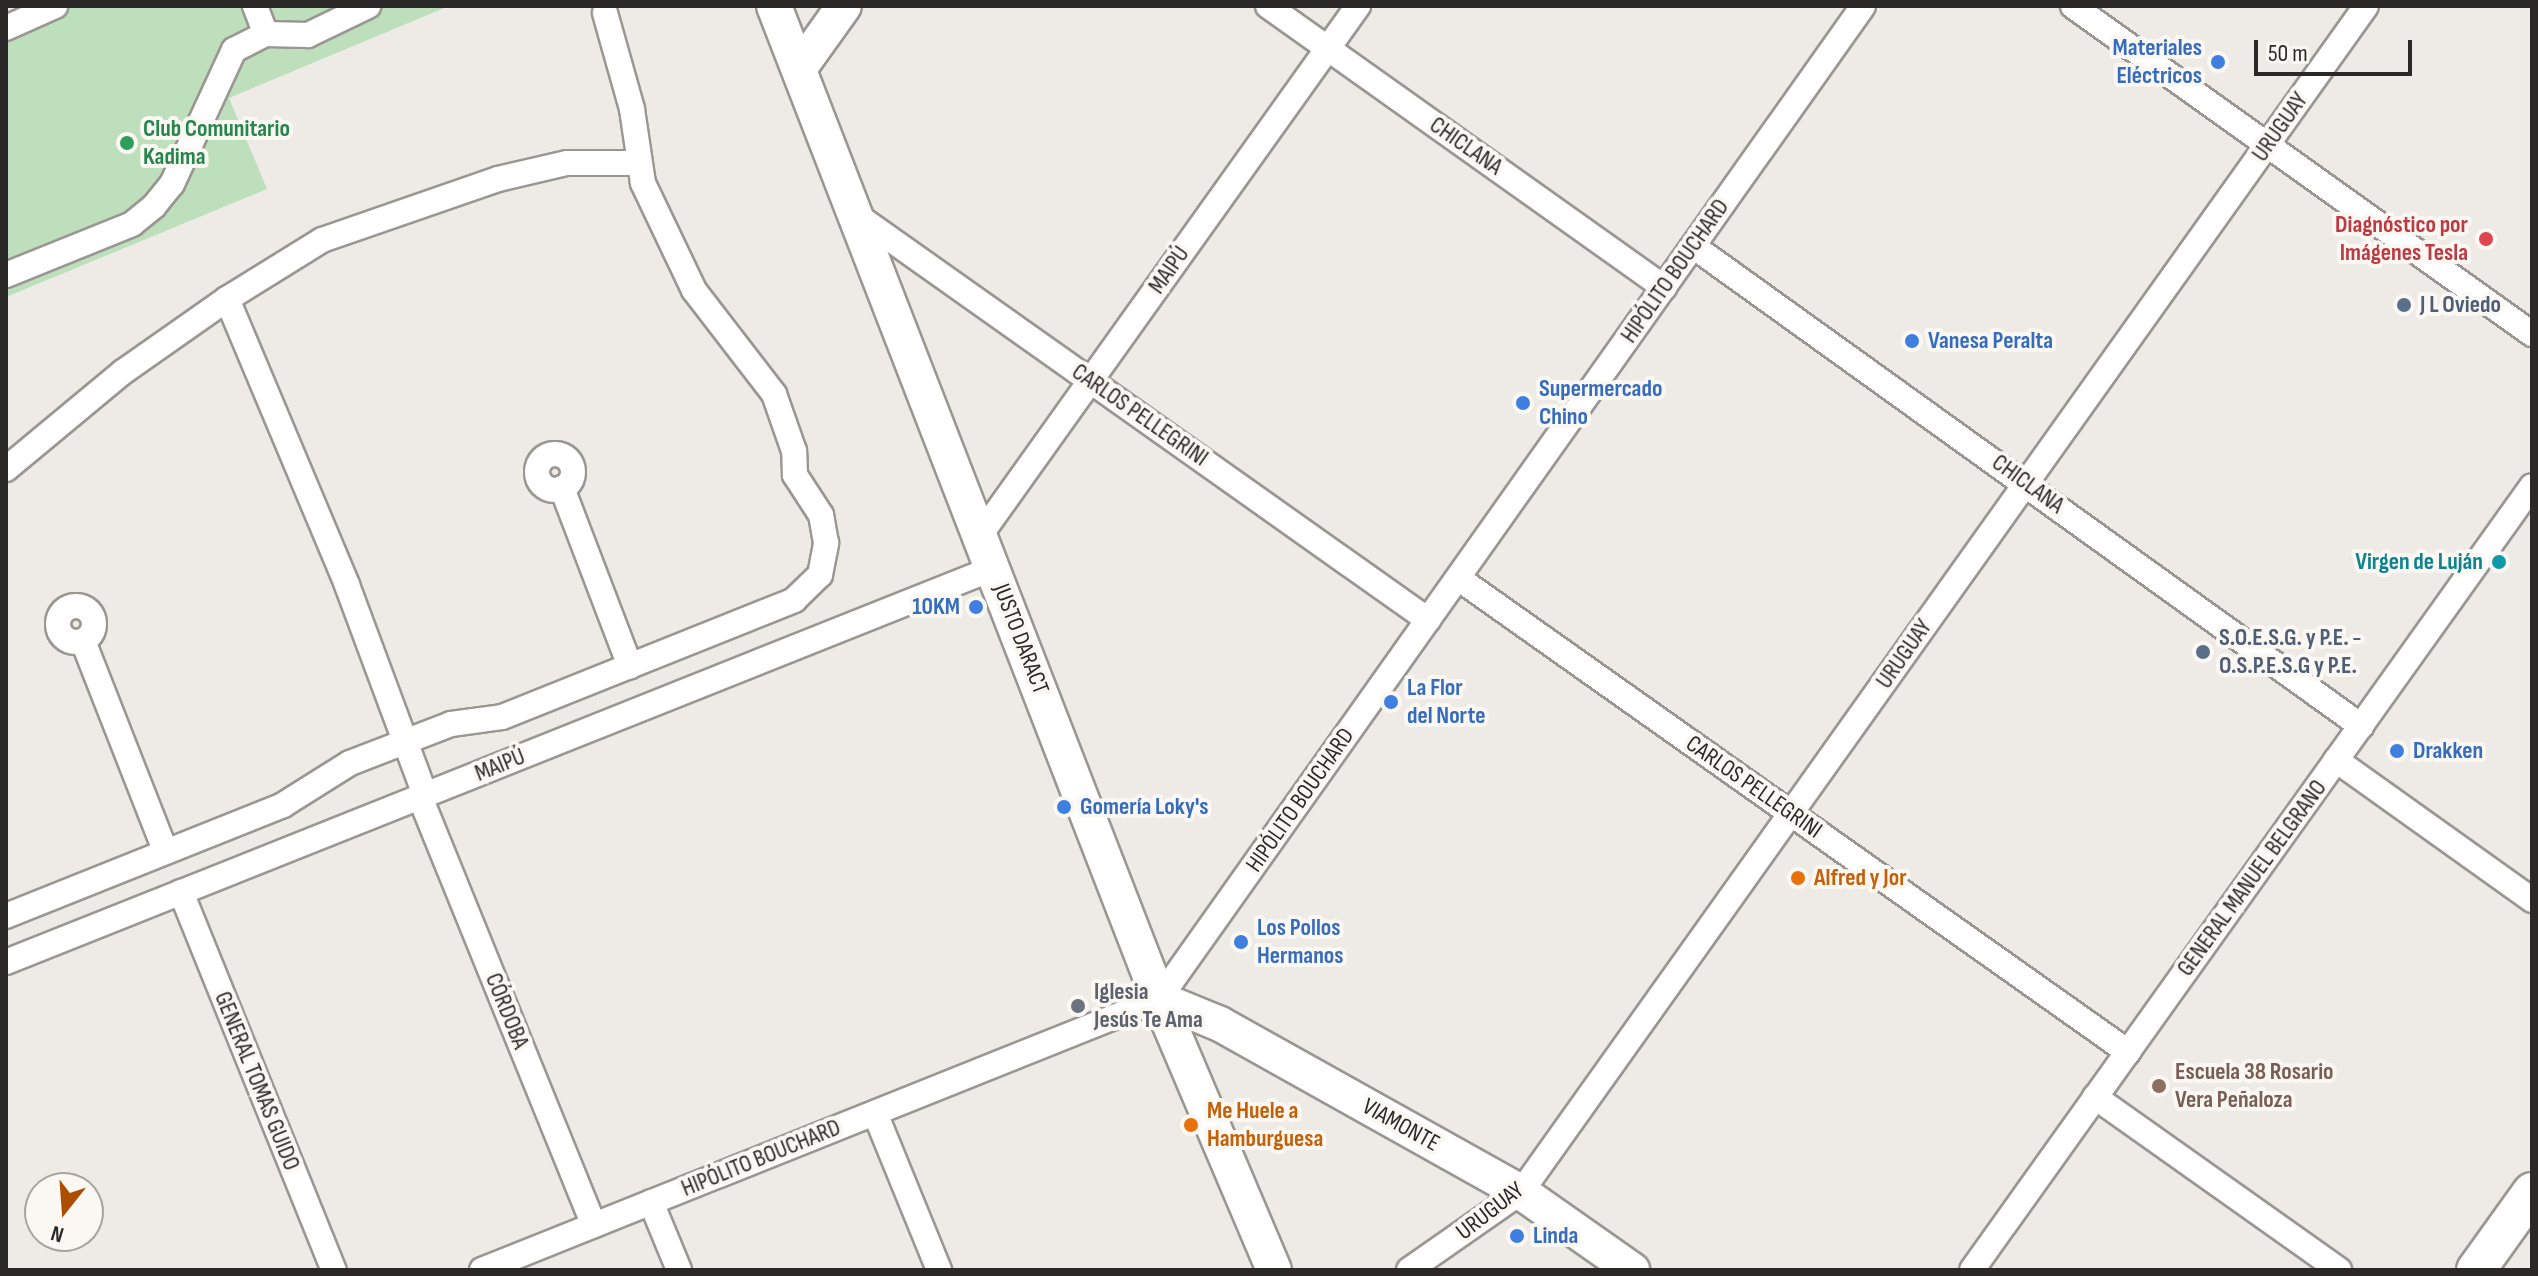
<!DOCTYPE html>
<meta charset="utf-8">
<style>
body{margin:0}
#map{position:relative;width:2538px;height:1276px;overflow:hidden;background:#eeebe6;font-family:"Sofia Sans Condensed",sans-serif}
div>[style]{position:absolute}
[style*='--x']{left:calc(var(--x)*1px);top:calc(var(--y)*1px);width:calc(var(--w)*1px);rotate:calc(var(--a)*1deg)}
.green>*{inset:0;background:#bddfbb}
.roads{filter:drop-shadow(2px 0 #9a9793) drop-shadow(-2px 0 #9a9793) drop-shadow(0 2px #9a9793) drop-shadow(0 -2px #9a9793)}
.street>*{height:24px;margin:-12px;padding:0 12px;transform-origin:12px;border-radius:12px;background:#fff}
.street>.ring{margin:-12px;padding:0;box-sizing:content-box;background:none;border:24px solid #fff;border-radius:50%}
.secondary>*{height:34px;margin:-17px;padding:0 17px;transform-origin:17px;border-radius:17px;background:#fff}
.primary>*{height:38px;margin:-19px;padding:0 19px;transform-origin:19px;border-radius:19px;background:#fff}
.dots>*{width:22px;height:22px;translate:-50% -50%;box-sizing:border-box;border:4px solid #fbf8f3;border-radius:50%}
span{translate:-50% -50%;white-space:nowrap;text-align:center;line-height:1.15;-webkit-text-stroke:8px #fbf8f3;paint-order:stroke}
.shop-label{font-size:24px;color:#366cbe;font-weight:700}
.right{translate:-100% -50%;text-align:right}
.left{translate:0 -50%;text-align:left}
.street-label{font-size:24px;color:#2a2928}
.leisure-label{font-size:24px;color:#27864d;font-weight:700}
.health-label{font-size:24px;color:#be3a42;font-weight:700}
.service-label{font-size:24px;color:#4e5e75;font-weight:700}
.culture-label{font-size:24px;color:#0d838f;font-weight:700}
.food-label{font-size:24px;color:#c56008;font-weight:700}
.worship-label{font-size:24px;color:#5b616d;font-weight:700}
.education-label{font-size:24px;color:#785e54;font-weight:700}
.frame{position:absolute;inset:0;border:8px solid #2a2928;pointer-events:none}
.north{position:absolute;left:24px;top:1172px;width:80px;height:80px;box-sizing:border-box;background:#fbf8f3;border:2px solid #a7a5a2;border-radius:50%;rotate:197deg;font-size:22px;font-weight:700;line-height:32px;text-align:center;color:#2a2928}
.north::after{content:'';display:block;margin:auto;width:28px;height:36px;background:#ad4d00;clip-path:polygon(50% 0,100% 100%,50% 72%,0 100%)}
.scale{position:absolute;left:2254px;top:40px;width:158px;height:36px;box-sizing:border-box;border:4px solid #2a2928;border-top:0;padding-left:10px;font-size:24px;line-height:28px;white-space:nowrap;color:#2a2928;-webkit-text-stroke:6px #fbf8f3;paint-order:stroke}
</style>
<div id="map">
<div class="green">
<div style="clip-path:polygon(32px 6px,449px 6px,229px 98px,267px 189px,6px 297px,6px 17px)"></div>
</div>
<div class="roads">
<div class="street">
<div style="--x:255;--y:6;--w:30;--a:69"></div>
<div style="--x:1268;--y:6;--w:486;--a:35.4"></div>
<div style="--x:2073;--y:6;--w:564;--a:35.55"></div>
<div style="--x:6;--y:28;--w:54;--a:-24.2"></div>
<div style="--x:852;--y:212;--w:706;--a:35.31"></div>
<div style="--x:1693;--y:246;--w:823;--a:35.7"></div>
<div style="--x:6;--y:275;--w:136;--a:-22"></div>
<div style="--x:132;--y:224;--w:28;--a:-39"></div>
<div style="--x:154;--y:206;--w:28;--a:-51"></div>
<div style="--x:172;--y:184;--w:148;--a:-65.2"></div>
<div style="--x:234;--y:50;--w:36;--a:-27"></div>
<div style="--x:266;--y:34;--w:42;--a:1.4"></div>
<div style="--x:308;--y:35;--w:67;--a:-25.8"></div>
<div style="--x:227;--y:299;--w:112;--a:-31.8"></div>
<div style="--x:322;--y:240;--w:186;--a:-19.1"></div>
<div style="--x:498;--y:179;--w:71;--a:-13.1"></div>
<div style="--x:567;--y:163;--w:70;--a:0"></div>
<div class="ring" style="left:537px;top:454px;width:12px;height:12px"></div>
<div style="--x:6;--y:469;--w:152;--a:-39.7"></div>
<div style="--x:123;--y:372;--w:127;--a:-35.1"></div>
<div style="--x:227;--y:299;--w:310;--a:67.2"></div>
<div style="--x:347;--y:585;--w:224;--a:69.6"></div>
<div style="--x:562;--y:488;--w:191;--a:69.1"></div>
<div style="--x:981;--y:534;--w:649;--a:-54.47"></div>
<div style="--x:1458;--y:578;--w:821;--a:35.28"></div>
<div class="ring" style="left:58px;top:606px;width:12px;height:12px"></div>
<div style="--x:83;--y:641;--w:225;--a:68.6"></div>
<div style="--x:2336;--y:760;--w:241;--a:35.5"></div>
<div style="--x:420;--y:797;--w:462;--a:67.9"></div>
<div style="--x:181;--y:892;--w:408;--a:68"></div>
<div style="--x:6;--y:916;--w:298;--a:-21.8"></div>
<div style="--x:283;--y:805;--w:79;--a:-32.1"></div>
<div style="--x:350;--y:763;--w:108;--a:-21.1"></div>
<div style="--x:451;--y:724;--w:51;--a:-7.8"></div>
<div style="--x:502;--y:717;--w:315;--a:-21.8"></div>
<div style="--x:794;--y:600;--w:36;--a:-44"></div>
<div style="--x:820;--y:575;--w:33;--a:-79"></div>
<div style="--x:826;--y:543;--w:28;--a:-100"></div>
<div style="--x:821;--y:515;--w:48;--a:-123"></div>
<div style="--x:795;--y:475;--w:24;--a:-92"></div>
<div style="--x:794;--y:451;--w:60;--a:-109.3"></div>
<div style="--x:774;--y:394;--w:131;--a:-127.6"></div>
<div style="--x:694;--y:290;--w:119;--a:-115.5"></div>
<div style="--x:643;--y:183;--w:75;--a:-98.5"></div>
<div style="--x:632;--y:109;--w:100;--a:-105.7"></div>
<div style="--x:6;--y:962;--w:1064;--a:-21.74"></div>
<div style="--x:2095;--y:1097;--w:299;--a:35.3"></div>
<div style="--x:875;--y:1113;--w:170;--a:67.8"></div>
<div style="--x:651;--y:1202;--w:74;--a:67.6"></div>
<div style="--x:482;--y:1270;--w:729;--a:-21.82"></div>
<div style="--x:1159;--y:999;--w:1217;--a:-54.66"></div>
<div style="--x:1409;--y:1270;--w:136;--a:-34.9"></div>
<div style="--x:1521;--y:1192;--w:1456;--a:-54.53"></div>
<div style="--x:1972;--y:1270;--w:963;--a:-54.46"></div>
</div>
<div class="secondary">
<div style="--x:774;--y:6;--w:1065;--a:68.81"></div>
<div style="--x:1159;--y:999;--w:294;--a:67"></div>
<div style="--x:799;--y:69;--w:77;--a:-54.5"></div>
<div style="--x:1159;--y:999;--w:66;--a:22.3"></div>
<div style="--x:1220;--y:1024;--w:345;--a:29.2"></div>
<div style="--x:1521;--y:1192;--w:136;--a:35.1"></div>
</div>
<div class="primary">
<div style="--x:2476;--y:1270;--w:96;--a:-54.3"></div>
</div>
</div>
<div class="dots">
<div style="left:2218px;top:62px;background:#3f7fe0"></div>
<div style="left:127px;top:143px;background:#2e9e5b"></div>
<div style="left:2486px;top:239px;background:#e0444e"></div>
<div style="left:2404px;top:305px;background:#5c6f8a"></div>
<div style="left:1912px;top:341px;background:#3f7fe0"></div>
<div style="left:1523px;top:403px;background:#3f7fe0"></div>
<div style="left:2499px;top:562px;background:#0f9aa8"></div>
<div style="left:976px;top:607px;background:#3f7fe0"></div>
<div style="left:2203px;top:652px;background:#5c6f8a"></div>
<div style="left:1391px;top:702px;background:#3f7fe0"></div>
<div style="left:2397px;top:751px;background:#3f7fe0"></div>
<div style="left:1064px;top:807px;background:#3f7fe0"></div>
<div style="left:1798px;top:878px;background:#e8710a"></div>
<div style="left:1241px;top:942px;background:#3f7fe0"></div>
<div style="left:1078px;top:1006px;background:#6b7280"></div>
<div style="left:2159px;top:1086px;background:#8d6e63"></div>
<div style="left:1191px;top:1125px;background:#e8710a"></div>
<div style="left:1517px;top:1236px;background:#3f7fe0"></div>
</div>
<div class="shop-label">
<span class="right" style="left:2202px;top:62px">Materiales<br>Eléctricos</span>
<span class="left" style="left:1928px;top:341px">Vanesa Peralta</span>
<span class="left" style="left:1539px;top:403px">Supermercado<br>Chino</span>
<span class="right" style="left:960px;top:607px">10KM</span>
<span class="left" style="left:1407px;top:702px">La Flor<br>del Norte</span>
<span class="left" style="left:2413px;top:751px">Drakken</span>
<span class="left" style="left:1080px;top:807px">Gomería Loky's</span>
<span class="left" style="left:1257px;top:942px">Los Pollos<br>Hermanos</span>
<span class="left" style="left:1533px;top:1236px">Linda</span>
</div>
<div class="street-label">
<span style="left:2280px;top:127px;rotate:-55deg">URUGUAY</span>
<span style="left:1466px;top:146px;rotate:35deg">CHICLANA</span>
<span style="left:1169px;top:270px;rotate:-55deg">MAIPÚ</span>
<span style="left:1675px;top:271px;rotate:-55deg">HIPÓLITO BOUCHARD</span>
<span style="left:1140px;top:415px;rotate:35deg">CARLOS PELLEGRINI</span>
<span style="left:2028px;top:484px;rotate:36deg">CHICLANA</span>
<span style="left:1021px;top:639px;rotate:69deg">JUSTO DARACT</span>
<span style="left:1904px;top:654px;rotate:-55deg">URUGUAY</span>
<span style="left:500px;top:765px;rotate:-22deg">MAIPÚ</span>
<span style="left:1754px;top:787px;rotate:35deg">CARLOS PELLEGRINI</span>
<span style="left:1300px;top:800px;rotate:-55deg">HIPÓLITO BOUCHARD</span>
<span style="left:2252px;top:878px;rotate:-54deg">GENERAL MANUEL BELGRANO</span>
<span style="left:507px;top:1011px;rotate:68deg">CÓRDOBA</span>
<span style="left:257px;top:1081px;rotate:68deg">GENERAL TOMAS GUIDO</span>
<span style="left:1401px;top:1125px;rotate:29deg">VIAMONTE</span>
<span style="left:761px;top:1158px;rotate:-22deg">HIPÓLITO BOUCHARD</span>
<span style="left:1490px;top:1211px;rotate:-38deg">URUGUAY</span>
</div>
<div class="leisure-label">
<span class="left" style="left:143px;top:143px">Club Comunitario<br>Kadima</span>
</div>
<div class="health-label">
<span class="right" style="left:2468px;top:239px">Diagnóstico por<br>Imágenes Tesla</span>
</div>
<div class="service-label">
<span class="left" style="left:2420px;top:305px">J L Oviedo</span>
<span class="left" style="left:2219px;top:652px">S.O.E.S.G. y P.E. -<br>O.S.P.E.S.G y P.E.</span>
</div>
<div class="culture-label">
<span class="right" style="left:2483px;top:562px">Virgen de Luján</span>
</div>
<div class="food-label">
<span class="left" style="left:1814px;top:878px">Alfred y Jor</span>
<span class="left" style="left:1207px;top:1125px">Me Huele a<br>Hamburguesa</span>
</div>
<div class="worship-label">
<span class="left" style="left:1094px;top:1006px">Iglesia<br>Jesús Te Ama</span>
</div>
<div class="education-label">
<span class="left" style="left:2175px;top:1086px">Escuela 38 Rosario<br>Vera Peñaloza</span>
</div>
<div class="frame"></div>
<div class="north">N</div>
<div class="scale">50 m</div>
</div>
